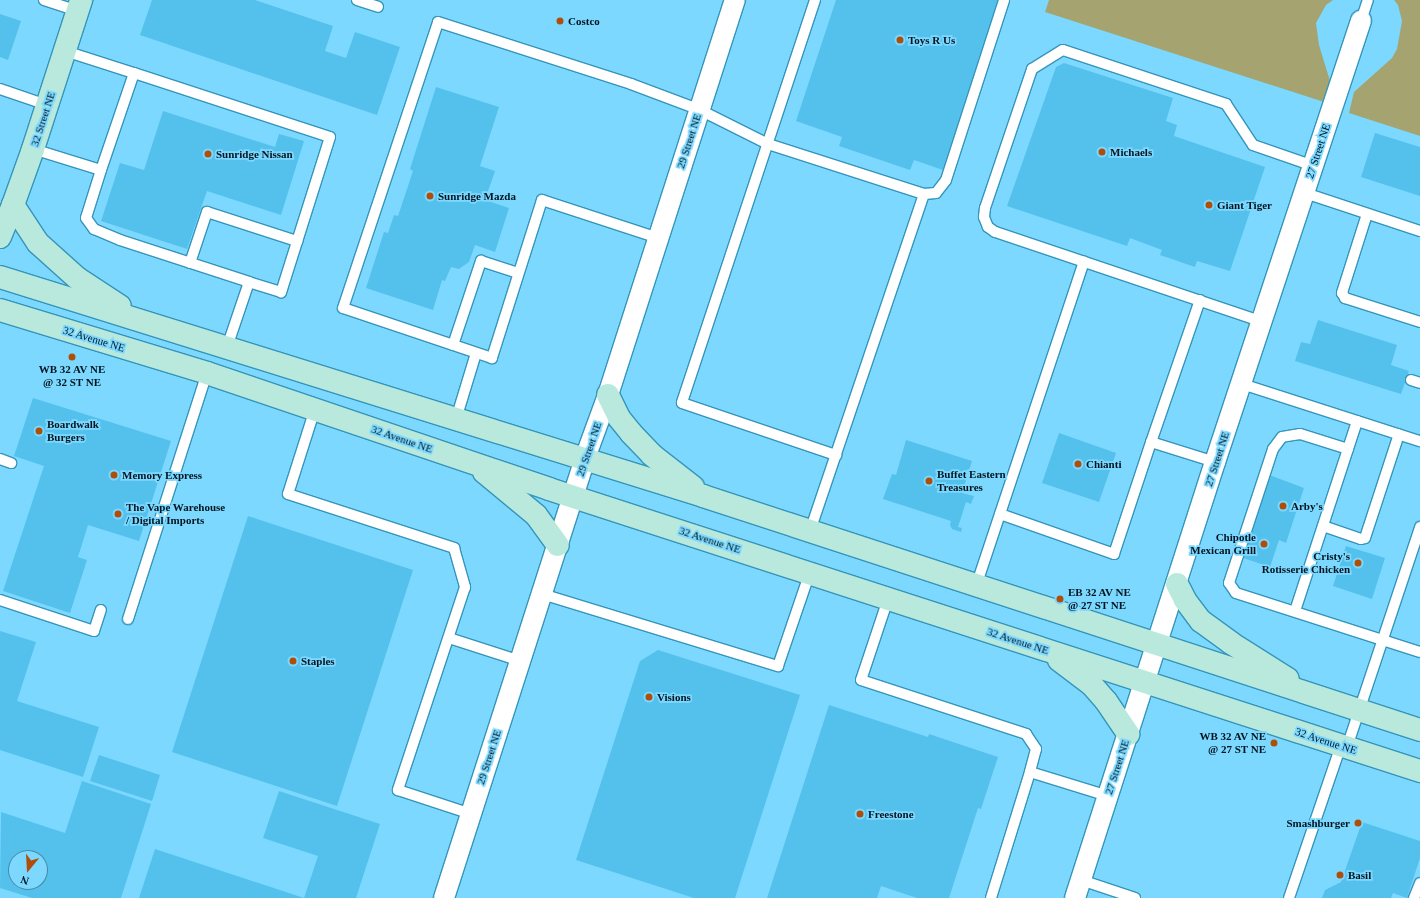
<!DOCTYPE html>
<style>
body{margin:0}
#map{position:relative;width:1420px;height:898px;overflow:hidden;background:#7cd8ff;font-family:"Times New Roman",serif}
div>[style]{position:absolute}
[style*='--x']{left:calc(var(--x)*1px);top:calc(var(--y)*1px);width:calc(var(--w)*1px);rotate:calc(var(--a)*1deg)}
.green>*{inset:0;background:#a5a470}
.building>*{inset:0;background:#54c1ed}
.roads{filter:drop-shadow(1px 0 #3595ba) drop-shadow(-1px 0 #3595ba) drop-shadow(0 1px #3595ba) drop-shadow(0 -1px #3595ba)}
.lane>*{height:10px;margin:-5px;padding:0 5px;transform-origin:5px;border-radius:5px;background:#fff}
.street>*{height:20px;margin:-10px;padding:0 10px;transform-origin:10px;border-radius:10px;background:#fff}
.secondary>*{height:22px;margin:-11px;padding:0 11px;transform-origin:11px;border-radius:11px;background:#b9e9dc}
.dots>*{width:11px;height:11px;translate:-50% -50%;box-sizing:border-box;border:2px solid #7cd8ff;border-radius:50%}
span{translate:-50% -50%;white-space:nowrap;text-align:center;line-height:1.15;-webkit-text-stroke:3.5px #7cd8ff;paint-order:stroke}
.poi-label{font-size:11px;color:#00141f;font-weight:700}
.left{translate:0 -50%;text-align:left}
.right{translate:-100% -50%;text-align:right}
.street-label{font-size:11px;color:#00141f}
.north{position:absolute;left:8px;top:850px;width:40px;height:40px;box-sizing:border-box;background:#7cd8ff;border:1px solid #4a8aa5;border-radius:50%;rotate:198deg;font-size:11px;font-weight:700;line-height:16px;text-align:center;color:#00141f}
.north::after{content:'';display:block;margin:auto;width:14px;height:18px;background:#ae4e08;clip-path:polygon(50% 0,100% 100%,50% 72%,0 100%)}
</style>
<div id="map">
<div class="green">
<div style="clip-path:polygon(1049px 0,1333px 0,1326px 5px,1316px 23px,1319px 45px,1330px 81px,1324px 102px,1045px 12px)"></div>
<div style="clip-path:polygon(1394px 0,1420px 0,1420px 136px,1349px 113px,1354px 92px,1392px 58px,1397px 49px,1402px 21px,1398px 5px)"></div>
</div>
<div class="building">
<div style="clip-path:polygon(152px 0,255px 0,333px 26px,325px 51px,346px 58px,355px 32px,400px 47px,377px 115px,140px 35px)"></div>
<div style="clip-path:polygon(836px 0,999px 0,943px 170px,914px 160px,910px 170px,839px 146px,842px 137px,796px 121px)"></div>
<div style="clip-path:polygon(0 14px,21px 21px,8px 60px,0 57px)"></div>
<div style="clip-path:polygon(1064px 63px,1173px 98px,1166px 121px,1177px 125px,1174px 136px,1265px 167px,1230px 271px,1197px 261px,1195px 267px,1160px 255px,1162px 250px,1130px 238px,1127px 246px,1007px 206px,1056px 67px)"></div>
<div style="clip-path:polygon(436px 87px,499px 107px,480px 166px,495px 171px,485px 200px,509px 208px,495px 252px,475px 245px,469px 262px,459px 269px,451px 267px,445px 281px,442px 280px,433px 310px,366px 288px,384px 232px,388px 233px,394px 215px,398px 216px,413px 171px,410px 169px)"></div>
<div style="clip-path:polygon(163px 111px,275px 147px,279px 134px,304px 141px,281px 215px,207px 191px,187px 249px,101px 221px,120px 163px,144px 170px)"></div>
<div style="clip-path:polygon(1375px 133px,1420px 147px,1420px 196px,1361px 177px)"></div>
<div style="clip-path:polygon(1318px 320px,1397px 345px,1391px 365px,1409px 371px,1401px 394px,1295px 361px,1301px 342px,1310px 344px)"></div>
<div style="clip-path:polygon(33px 398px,171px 441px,139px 541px,88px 525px,78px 557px,87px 560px,70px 613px,3px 591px,44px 466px,14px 456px)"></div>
<div style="clip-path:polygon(1059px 433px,1116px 453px,1099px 502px,1042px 483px)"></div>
<div style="clip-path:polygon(906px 440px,972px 461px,962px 493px,974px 496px,971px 504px,966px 502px,958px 527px,962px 528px,961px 532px,952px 529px,950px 525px,951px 521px,883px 499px,892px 474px,896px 475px)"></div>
<div style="clip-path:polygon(1269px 475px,1304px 488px,1286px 543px,1279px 540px,1270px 567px,1243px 558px)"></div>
<div style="clip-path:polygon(248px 516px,413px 570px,337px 806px,172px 752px)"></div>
<div style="clip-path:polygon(1346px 546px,1385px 558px,1372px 599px,1333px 586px)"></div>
<div style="clip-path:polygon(0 631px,36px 642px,17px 701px,99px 727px,83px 777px,0 750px)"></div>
<div style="clip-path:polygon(658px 650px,800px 695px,735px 898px,694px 898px,576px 860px,640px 661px)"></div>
<div style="clip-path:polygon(829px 705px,928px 737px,929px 734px,998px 757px,981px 809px,978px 808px,949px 898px,917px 898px,881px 886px,877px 898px,767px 898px)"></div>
<div style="clip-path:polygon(99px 755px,160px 775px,152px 801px,90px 781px)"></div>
<div style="clip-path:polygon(evenodd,82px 781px,151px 804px,121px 898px,32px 898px,0 888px,1px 812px,65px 833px,82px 781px,16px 858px,40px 858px,40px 882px,16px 882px,16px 858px)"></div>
<div style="clip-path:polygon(279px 791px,380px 824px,356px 898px,139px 898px,155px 849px,304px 898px,318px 856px,263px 838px)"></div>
<div style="clip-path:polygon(1362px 822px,1420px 841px,1420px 858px,1407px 898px,1393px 893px,1391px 898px,1322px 898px,1325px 890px,1341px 882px)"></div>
</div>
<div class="roads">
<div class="lane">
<div style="--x:44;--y:0;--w:36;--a:18"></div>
<div style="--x:357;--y:0;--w:22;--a:18"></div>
<div style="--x:815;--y:0;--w:424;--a:108.3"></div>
<div style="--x:682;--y:403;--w:163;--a:18.7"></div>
<div style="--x:1361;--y:21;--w:22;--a:-72"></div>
<div style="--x:65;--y:51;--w:72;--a:17.7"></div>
<div style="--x:134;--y:73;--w:102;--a:108.8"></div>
<div style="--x:134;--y:73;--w:206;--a:18.1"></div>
<div style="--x:330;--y:137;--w:163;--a:107.5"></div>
<div style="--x:281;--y:292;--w:34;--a:-163"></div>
<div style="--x:0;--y:89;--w:50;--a:18.8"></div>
<div style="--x:33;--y:149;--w:71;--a:17.2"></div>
<div style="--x:101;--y:170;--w:50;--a:107.4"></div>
<div style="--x:86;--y:218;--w:14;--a:54"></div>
<div style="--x:94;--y:229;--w:28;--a:23"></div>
<div style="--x:120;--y:240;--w:136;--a:18"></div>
<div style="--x:249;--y:282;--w:69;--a:108.7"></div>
<div style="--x:1305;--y:193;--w:121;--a:18.3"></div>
<div style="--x:924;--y:194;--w:12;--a:-5"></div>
<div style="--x:936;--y:193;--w:16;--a:-52"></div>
<div style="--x:946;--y:180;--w:189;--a:-72.1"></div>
<div style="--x:1367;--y:214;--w:83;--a:107.6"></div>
<div style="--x:1342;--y:293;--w:6;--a:59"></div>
<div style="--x:1345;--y:298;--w:79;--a:17.7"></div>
<div style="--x:658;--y:238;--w:122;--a:-161.9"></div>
<div style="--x:542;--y:200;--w:166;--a:107.6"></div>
<div style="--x:492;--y:358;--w:157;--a:-161.4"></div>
<div style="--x:343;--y:308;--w:301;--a:-71.6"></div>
<div style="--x:438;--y:22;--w:203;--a:17.8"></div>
<div style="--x:631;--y:84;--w:74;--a:20.6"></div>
<div style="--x:700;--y:110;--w:76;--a:26.6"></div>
<div style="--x:768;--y:144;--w:164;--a:17.8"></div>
<div style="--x:924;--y:194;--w:355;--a:108.7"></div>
<div style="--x:190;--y:263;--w:54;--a:-71.6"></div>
<div style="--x:207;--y:212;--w:95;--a:17.9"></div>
<div style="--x:1200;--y:300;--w:150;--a:109"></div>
<div style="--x:1151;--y:442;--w:67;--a:17.4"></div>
<div style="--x:1263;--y:322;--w:283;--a:-161.4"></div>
<div style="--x:995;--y:232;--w:9;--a:-144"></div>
<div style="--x:988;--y:227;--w:11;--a:-112"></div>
<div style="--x:984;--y:217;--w:9;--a:-84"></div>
<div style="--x:985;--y:208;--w:147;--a:-71.3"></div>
<div style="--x:1032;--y:69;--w:36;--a:-32"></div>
<div style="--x:1063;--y:50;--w:172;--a:18.3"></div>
<div style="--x:1226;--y:104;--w:49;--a:56.6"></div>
<div style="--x:1253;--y:145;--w:65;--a:19"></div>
<div style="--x:453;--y:345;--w:89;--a:-71.6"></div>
<div style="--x:481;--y:261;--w:39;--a:18"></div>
<div style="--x:1411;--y:380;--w:9;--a:18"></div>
<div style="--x:1242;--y:384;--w:187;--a:17.8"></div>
<div style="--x:315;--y:409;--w:89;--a:107.6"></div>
<div style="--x:288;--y:494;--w:175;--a:18"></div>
<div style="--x:454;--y:548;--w:41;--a:74.2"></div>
<div style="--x:465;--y:587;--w:214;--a:108.3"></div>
<div style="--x:398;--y:790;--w:77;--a:18.2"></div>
<div style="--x:456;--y:419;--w:69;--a:-73.1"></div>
<div style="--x:1348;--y:449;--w:50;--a:-162.6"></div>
<div style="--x:1300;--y:434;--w:18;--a:171"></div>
<div style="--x:1282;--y:437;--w:15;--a:127"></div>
<div style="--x:1273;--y:449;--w:141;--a:108.2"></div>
<div style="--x:1229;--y:583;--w:12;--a:55"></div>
<div style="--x:1236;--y:593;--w:193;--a:17.8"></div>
<div style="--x:0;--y:459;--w:12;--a:20"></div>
<div style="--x:1000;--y:514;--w:121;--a:19.3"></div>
<div style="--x:1114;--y:554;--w:118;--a:-71.7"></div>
<div style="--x:1323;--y:526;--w:40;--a:18.9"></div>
<div style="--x:1361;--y:539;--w:4;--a:-14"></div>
<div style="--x:1365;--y:538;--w:109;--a:-71.9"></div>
<div style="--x:976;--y:586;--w:342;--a:-71.6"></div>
<div style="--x:542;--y:594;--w:247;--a:17"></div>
<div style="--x:778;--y:666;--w:99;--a:-71.2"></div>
<div style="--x:888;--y:599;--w:85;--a:108.4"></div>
<div style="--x:861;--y:680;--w:174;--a:18.1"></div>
<div style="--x:1026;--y:734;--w:18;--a:56"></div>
<div style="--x:1036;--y:749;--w:24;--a:105"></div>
<div style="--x:1030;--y:772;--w:132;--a:107.2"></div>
<div style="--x:0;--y:600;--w:99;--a:18.3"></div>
<div style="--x:94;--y:631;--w:22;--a:-72"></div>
<div style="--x:1295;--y:611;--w:200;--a:-71.9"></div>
<div style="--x:128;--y:619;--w:258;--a:-72.2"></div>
<div style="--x:449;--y:638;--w:75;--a:17.9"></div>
<div style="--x:1030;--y:772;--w:82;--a:17.1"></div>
<div style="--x:1081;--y:880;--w:57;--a:18.4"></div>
<div style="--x:1289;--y:898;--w:152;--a:-71.2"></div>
<div style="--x:1338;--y:754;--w:11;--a:-38"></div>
<div style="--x:1347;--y:747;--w:232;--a:-71.6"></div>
<div style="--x:1414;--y:898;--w:16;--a:-68"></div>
</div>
<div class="street">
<div style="--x:444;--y:898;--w:462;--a:-72.2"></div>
<div style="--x:585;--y:458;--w:67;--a:-69.9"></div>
<div style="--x:608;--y:395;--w:415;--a:-72.2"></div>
<div style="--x:1075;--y:898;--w:458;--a:-72.2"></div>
<div style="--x:1215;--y:462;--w:465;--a:-71.7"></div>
</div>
<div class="secondary">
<div style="--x:13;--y:205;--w:45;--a:56.7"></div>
<div style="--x:38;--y:243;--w:52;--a:41.9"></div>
<div style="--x:77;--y:278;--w:51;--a:33.1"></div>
<div style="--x:0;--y:237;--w:35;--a:-68"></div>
<div style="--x:13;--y:205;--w:59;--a:-70.3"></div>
<div style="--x:33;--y:149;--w:157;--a:-72.1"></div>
<div style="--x:0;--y:277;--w:736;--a:17.3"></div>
<div style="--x:703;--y:496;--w:754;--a:18.07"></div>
<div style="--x:0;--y:310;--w:216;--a:16.9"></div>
<div style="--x:207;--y:373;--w:361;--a:18.7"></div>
<div style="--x:549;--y:489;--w:916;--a:17.94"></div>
<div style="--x:608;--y:395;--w:25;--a:64"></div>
<div style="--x:619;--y:418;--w:19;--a:51"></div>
<div style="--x:631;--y:433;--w:30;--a:46"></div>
<div style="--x:652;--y:455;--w:52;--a:38"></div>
<div style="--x:484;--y:472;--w:67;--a:39.6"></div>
<div style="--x:536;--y:515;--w:37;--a:54"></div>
<div style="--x:1177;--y:584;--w:18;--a:63"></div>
<div style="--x:1185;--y:600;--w:26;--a:53"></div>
<div style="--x:1201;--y:621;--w:37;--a:36"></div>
<div style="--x:1231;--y:643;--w:67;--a:32.3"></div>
<div style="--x:1059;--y:660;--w:41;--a:37.1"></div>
<div style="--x:1092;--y:685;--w:21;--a:49"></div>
<div style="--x:1106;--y:701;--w:40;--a:56"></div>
</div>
</div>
<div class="dots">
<div style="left:560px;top:21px;background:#ae4e08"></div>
<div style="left:900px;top:40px;background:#ae4e08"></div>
<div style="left:1102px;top:152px;background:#ae4e08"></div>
<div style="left:208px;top:154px;background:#ae4e08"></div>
<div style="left:430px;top:196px;background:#ae4e08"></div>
<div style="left:1209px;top:205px;background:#ae4e08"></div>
<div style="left:72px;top:357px;background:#ae4e08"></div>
<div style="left:39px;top:431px;background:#ae4e08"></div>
<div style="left:1078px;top:464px;background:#ae4e08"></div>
<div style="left:114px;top:475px;background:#ae4e08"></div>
<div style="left:929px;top:481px;background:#ae4e08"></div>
<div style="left:1283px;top:506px;background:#ae4e08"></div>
<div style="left:118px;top:514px;background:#ae4e08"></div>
<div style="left:1264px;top:544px;background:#ae4e08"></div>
<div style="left:1358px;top:563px;background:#ae4e08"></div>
<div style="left:1060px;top:599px;background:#ae4e08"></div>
<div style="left:293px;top:661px;background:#ae4e08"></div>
<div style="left:649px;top:697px;background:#ae4e08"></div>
<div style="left:1274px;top:743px;background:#ae4e08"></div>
<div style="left:860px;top:814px;background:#ae4e08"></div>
<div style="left:1358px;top:823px;background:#ae4e08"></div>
<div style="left:1340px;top:875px;background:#ae4e08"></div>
</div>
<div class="poi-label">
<span class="left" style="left:568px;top:21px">Costco</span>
<span class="left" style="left:908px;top:40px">Toys R Us</span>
<span class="left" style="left:1110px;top:152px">Michaels</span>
<span class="left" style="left:216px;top:154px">Sunridge Nissan</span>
<span class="left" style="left:438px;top:196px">Sunridge Mazda</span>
<span class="left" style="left:1217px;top:205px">Giant Tiger</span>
<span style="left:72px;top:376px">WB 32 AV NE<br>@ 32 ST NE</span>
<span class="left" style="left:47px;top:431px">Boardwalk<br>Burgers</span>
<span class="left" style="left:1086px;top:464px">Chianti</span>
<span class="left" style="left:122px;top:475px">Memory Express</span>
<span class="left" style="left:937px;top:481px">Buffet Eastern<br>Treasures</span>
<span class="left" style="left:1291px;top:506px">Arby's</span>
<span class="left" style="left:126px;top:514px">The Vape Warehouse<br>/ Digital Imports</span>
<span class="right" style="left:1256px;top:544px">Chipotle<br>Mexican Grill</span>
<span class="right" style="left:1350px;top:563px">Cristy's<br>Rotisserie Chicken</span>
<span class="left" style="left:1068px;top:599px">EB 32 AV NE<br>@ 27 ST NE</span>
<span class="left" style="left:301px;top:661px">Staples</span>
<span class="left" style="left:657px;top:697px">Visions</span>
<span class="right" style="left:1266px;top:743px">WB 32 AV NE<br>@ 27 ST NE</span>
<span class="left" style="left:868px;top:814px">Freestone</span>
<span class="right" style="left:1350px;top:823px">Smashburger</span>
<span class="left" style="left:1348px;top:875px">Basil</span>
</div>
<div class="street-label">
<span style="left:43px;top:119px;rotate:-72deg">32 Street NE</span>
<span style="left:689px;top:141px;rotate:-72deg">29 Street NE</span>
<span style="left:1318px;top:151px;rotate:-72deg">27 Street NE</span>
<span style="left:94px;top:339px;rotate:17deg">32 Avenue NE</span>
<span style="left:402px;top:439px;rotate:19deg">32 Avenue NE</span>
<span style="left:589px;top:449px;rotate:-71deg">29 Street NE</span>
<span style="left:1217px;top:459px;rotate:-72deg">27 Street NE</span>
<span style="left:710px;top:540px;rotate:18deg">32 Avenue NE</span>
<span style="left:1018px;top:641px;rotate:18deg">32 Avenue NE</span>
<span style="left:1326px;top:741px;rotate:18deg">32 Avenue NE</span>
<span style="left:489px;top:757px;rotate:-72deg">29 Street NE</span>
<span style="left:1117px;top:767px;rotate:-72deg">27 Street NE</span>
</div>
<div class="north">N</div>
</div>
